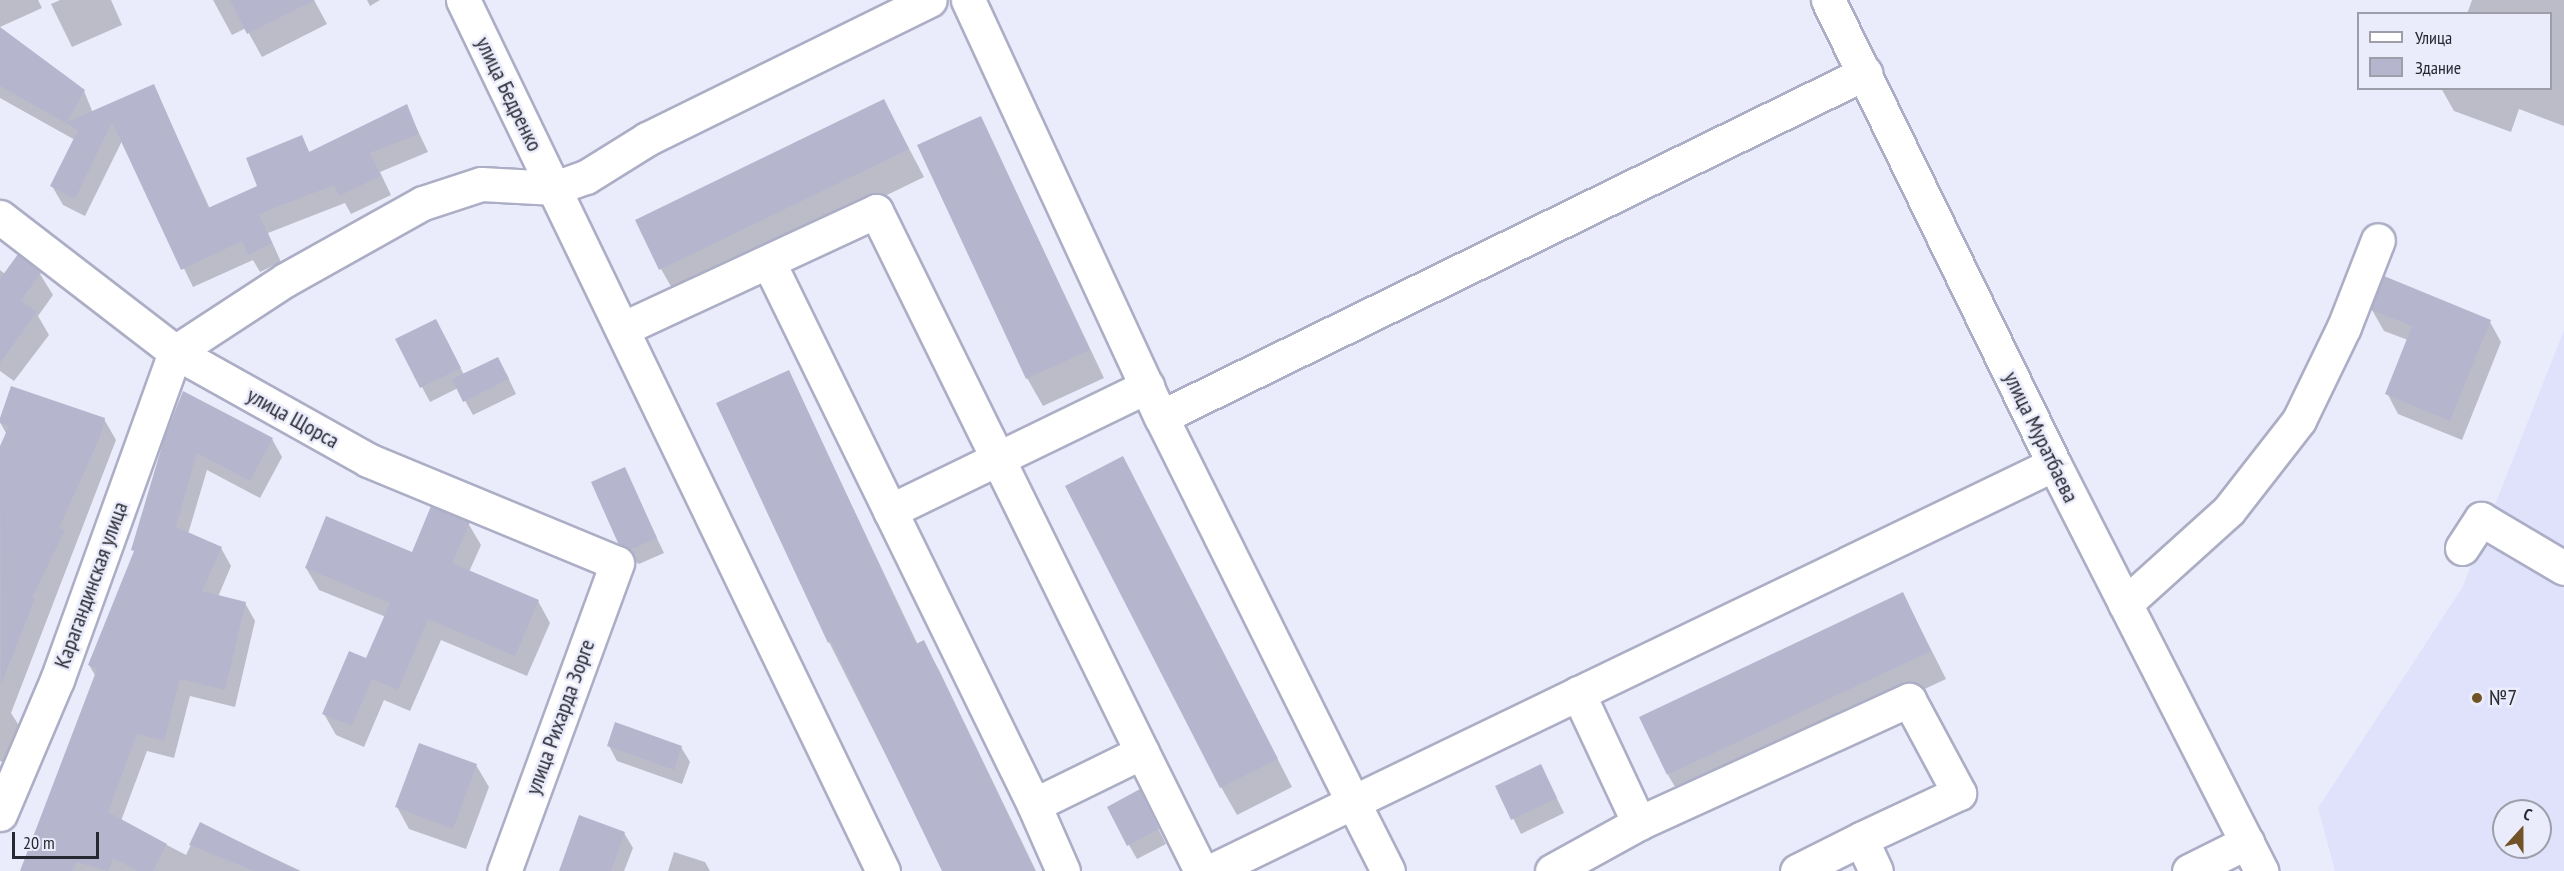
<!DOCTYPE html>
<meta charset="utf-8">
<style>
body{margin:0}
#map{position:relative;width:2564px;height:871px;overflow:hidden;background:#ebecfb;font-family:"PT Sans Narrow",sans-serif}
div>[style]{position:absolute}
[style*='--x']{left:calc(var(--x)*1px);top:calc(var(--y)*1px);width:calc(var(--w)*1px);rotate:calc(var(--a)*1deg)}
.built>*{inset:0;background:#e0e2fc}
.shadow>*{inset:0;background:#0003}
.building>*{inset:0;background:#b5b6ce}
.roads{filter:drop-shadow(2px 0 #acaec5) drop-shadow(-2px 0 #acaec5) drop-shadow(0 2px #acaec5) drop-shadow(0 -2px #acaec5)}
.minor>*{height:33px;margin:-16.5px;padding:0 16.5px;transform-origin:16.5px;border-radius:16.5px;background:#fff}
.dots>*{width:16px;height:16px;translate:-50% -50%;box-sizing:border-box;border:3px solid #ebecfb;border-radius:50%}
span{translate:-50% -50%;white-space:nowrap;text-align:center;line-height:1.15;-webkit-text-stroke:5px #ebecfb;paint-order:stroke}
.street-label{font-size:22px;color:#272831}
.poi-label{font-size:22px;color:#272831}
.left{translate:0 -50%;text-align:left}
.legend{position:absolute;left:2357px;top:12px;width:195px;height:78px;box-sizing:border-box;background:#ebecfb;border:2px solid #9d9eaa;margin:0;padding:8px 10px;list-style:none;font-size:18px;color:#272831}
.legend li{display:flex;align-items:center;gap:12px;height:30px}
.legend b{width:30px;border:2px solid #9d9eaa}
.north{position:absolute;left:2492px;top:799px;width:60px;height:60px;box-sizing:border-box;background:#ebecfb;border:2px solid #9d9eaa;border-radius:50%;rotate:21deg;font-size:16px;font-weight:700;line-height:24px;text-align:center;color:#272831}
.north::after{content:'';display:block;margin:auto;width:21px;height:27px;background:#725328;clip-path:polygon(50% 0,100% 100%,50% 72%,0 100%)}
.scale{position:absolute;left:12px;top:832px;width:87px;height:27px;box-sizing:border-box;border:3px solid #272831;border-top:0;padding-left:8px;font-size:18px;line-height:21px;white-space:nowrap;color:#272831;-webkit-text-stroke:4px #ebecfb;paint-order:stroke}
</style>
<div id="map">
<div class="built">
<div style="clip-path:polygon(evenodd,2564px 330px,2564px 871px,2335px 871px,2318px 808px,2462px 588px,2564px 330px,2504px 811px,2540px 811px,2540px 847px,2504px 847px,2504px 811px)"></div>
</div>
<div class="shadow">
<div style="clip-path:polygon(0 0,38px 0,42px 8px,0 27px)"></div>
<div style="clip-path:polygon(60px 0,111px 0,122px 25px,72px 47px,51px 4px)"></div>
<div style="clip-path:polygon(213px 0,314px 0,327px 24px,262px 57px,246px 28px,232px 35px)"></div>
<div style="clip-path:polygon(367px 0,380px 0,370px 6px)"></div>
<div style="clip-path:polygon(2472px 0,2564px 0,2564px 126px,2519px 109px,2511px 132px,2454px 111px,2441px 88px,2550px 88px,2550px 14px,2467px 14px)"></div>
<div style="clip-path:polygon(0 29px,84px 91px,93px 113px,154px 86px,210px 209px,259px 187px,301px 137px,310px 153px,406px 106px,428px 152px,380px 172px,391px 195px,351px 214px,345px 203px,268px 233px,281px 262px,260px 272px,253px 260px,193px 287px,122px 141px,85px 216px,63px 205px,52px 186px,75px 140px,0 98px)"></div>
<div style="clip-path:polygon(884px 101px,924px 177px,677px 297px,661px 269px)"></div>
<div style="clip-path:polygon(981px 118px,1104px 378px,1043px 406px,1027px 378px)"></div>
<div style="clip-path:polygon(0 270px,5px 274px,40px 274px,53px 295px,38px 316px,49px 335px,14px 381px,0 371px)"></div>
<div style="clip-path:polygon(2372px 310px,2490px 322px,2501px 342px,2462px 440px,2398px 414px,2387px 393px,2408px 340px,2384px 331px)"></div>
<div style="clip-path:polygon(444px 335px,464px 375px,506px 373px,516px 394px,473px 415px,458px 388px,430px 402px,397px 340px)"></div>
<div style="clip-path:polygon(788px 371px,918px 645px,923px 642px,939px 670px,1036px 871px,944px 871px,829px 642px)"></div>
<div style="clip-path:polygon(104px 419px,116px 440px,11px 713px,25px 735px,11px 766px,0 761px,0 450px,7px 435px,0 422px)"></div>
<div style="clip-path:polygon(166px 436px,272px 439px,282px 457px,260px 498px,207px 470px,188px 534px,221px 548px,231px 566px,218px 597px,245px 603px,255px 621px,235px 707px,190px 696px,174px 758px,147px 751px,121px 821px,186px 855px,201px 824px,301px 871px,21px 871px,96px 677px,89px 665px,135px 553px)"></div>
<div style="clip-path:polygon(1123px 458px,1292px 787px,1237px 815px,1221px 787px)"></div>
<div style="clip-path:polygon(624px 469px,664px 553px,639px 564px,629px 558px,620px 543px)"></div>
<div style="clip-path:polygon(468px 523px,481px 545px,469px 572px,538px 601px,550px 623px,527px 676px,441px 640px,410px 711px,384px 700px,364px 747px,336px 735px,324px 714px,367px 660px,386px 617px,319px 590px,306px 568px,413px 554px)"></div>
<div style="clip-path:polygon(1903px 594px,1946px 679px,1684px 802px,1668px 775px)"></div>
<div style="clip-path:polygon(609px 746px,681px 747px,690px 762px,682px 784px,617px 761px)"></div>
<div style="clip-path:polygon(476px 765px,489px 787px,466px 849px,409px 829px,397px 807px)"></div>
<div style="clip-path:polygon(1548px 780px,1564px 813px,1521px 834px,1497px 786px)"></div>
<div style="clip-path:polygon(1147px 806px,1166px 844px,1137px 859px,1129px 845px)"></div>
<div style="clip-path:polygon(624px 833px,633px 848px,624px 871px,561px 871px)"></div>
<div style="clip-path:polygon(674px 852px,705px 862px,710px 871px,668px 871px)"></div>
</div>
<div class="building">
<div style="clip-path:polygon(230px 0,315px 0,247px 34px)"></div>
<div style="clip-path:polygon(0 27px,85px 90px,67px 122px,154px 84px,208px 208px,257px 186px,246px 158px,302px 135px,309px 152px,407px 104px,419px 134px,370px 153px,381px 176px,339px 196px,334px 185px,259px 214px,272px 243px,248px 255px,242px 241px,181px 270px,112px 122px,75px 199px,50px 186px,78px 130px,0 86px)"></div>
<div style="clip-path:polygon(884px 99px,909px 149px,659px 270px,635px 220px)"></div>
<div style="clip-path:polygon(981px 116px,1090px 350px,1026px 379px,917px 145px)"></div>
<div style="clip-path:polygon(18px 254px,41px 273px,21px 300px,37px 312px,0 363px,0 279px)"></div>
<div style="clip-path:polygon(2384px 276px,2491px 320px,2450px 421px,2385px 394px,2412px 326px,2371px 310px)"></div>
<div style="clip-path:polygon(436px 319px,461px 368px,420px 388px,395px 339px)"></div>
<div style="clip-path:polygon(498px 357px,509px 379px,463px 402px,452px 379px)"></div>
<div style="clip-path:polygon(789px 370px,916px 644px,924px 640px,1035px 871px,942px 871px,831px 641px,828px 643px,716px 403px)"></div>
<div style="clip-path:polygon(11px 386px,105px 418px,100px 437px,59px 528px,65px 530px,32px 598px,35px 599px,1px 685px,0 446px,9px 426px,0 423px,0 418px)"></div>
<div style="clip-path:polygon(183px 391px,273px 438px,250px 481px,197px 453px,176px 527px,222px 547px,202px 591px,246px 602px,225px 690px,180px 679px,164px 741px,137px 734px,108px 812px,167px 844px,153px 871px,138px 871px,113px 858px,108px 871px,76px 862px,72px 871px,20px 871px,97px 669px,88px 665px,134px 551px,131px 550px,165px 436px)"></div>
<div style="clip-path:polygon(1123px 456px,1278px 759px,1220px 788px,1065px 486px)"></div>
<div style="clip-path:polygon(625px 467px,657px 538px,630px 550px,618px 543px,591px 482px)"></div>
<div style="clip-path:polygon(431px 506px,470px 522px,452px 563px,539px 600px,515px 656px,428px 619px,398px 690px,372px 679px,352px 726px,322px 714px,349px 651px,366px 658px,390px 603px,305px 568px,326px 516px,412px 552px)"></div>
<div style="clip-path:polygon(1903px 592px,1931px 651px,1667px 775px,1639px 717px)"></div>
<div style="clip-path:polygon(615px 722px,682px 746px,674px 770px,607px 746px)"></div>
<div style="clip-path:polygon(419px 743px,477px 764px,453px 829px,395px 807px)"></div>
<div style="clip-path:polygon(1541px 764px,1557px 798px,1511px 820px,1495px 786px)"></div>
<div style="clip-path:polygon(1140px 789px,1159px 829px,1127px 846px,1107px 807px)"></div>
<div style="clip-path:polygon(579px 815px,625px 832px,611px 871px,559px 871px)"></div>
<div style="clip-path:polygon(200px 822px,298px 871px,254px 871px,189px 845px)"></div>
</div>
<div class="roads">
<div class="minor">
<div style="--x:463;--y:0;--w:967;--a:64.26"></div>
<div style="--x:968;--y:0;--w:459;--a:65.2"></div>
<div style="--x:1161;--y:417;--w:430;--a:63.5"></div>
<div style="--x:1353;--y:802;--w:778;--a:-25.74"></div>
<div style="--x:1828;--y:0;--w:516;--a:64.03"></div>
<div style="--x:2054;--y:464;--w:457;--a:63"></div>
<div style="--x:0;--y:217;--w:221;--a:37.6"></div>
<div style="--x:175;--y:352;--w:221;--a:29.2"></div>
<div style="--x:368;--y:460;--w:269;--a:22.5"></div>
<div style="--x:617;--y:563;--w:328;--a:110.1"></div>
<div style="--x:622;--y:329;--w:280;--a:-24.9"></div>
<div style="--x:876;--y:211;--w:603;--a:63.82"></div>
<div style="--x:1142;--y:752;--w:120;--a:153.9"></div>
<div style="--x:1034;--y:805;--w:603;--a:-116.06"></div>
<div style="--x:1161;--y:417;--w:784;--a:-26.04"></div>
<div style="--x:890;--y:511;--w:286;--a:-25.9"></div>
<div style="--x:2462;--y:548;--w:35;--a:-57"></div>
<div style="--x:2481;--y:519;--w:96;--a:30.6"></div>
<div style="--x:2125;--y:604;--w:140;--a:-42.1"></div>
<div style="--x:2229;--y:510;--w:114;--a:-52.1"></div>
<div style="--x:2299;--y:420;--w:103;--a:-64.2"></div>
<div style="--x:2344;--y:327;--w:93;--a:-68.7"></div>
<div style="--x:1578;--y:693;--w:144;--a:64.9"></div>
<div style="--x:1639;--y:823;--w:297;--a:-24.5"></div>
<div style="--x:1909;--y:700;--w:106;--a:61.7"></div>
<div style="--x:1959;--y:793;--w:108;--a:154.9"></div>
<div style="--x:1861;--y:839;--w:35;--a:65"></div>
<div style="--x:1142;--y:752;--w:133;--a:63.6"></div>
<div style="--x:1034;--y:805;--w:72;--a:66.3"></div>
<div style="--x:0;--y:814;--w:146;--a:-67"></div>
<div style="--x:57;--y:680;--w:349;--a:-70.2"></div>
<div style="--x:175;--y:352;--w:131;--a:-33.2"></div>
<div style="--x:285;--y:280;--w:158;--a:-29.2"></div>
<div style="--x:423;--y:203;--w:61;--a:-18.1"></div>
<div style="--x:481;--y:184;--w:74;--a:3.1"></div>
<div style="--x:555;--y:188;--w:33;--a:-20"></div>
<div style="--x:586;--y:177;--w:72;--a:-31.9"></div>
<div style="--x:647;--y:139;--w:315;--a:-26.2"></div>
<div style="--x:1211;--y:871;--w:158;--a:-25.9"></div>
<div style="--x:1353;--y:802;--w:77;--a:63.1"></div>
<div style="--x:1552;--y:871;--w:99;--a:-28.9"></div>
<div style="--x:1797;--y:871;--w:72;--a:-26.6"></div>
<div style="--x:2189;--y:871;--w:65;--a:-26.6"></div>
</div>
</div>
<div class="dots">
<div style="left:2477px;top:698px;background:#725328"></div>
</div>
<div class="street-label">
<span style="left:509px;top:94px;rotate:64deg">улица Бедренко</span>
<span style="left:293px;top:418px;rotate:29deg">улица Щорса</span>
<span style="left:2041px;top:437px;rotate:64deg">улица Муратбаева</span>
<span style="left:91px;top:585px;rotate:-70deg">Карагандинская улица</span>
<span style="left:560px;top:717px;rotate:-70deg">улица Рихарда Зорге</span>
</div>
<div class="poi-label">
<span class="left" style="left:2489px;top:698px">№7</span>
</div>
<ul class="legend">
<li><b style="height:8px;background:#fff"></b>Улица</li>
<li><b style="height:16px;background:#b5b6ce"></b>Здание</li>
</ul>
<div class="north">С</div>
<div class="scale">20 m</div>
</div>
